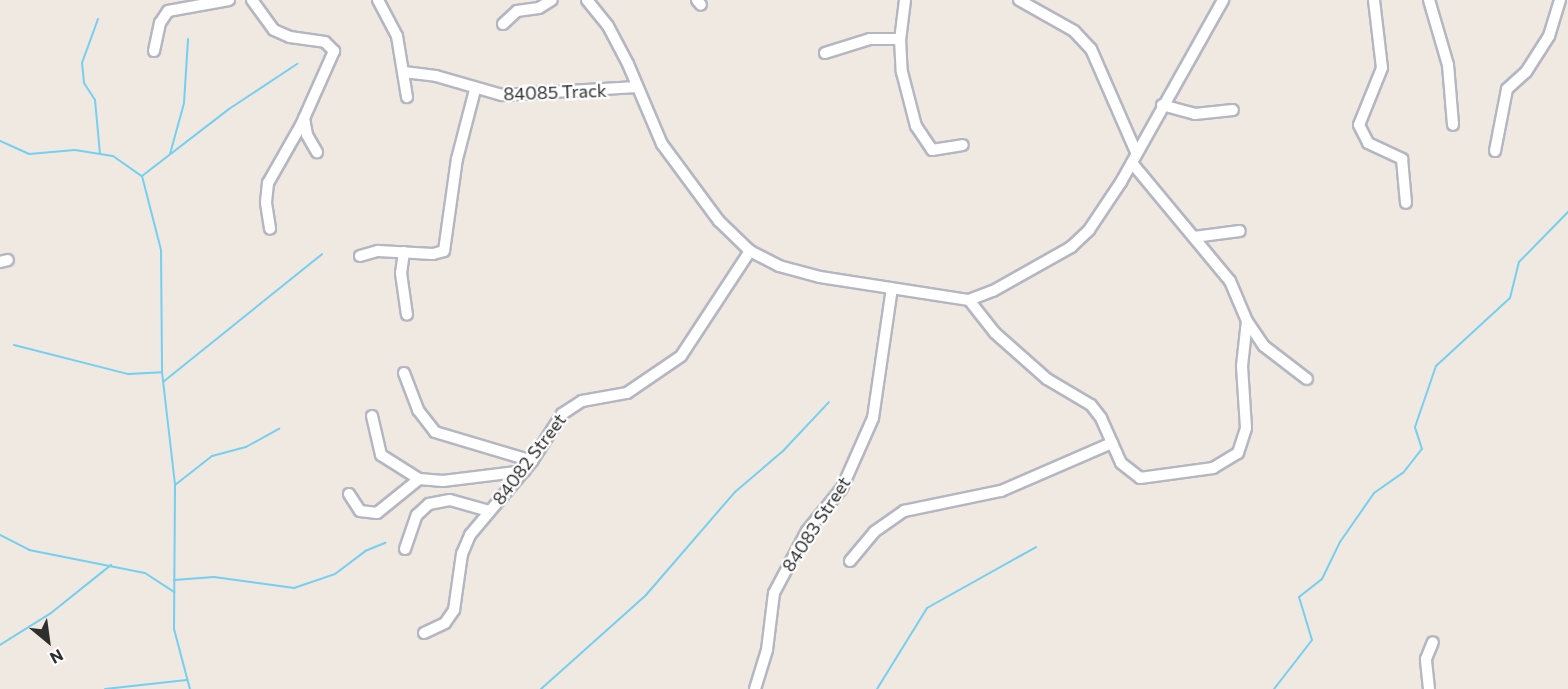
<!DOCTYPE html>
<style>
body{margin:0}
#map{position:relative;width:1568px;height:689px;overflow:hidden;background:#efe9e1;font-family:Commissioner,sans-serif}
div>[style]{position:absolute}
[style*='--x']{left:calc(var(--x)*1px);top:calc(var(--y)*1px);width:calc(var(--w)*1px);rotate:calc(var(--a)*1deg)}
.stream>*{height:2px;margin:-1px;padding:0 1px;transform-origin:1px;border-radius:1px;background:#75cff0}
.roads{filter:drop-shadow(2px 0 #b4b7c1) drop-shadow(-2px 0 #b4b7c1) drop-shadow(0 2px #b4b7c1) drop-shadow(0 -2px #b4b7c1)}
.minor>*{height:10px;margin:-5px;padding:0 5px;transform-origin:5px;border-radius:5px;background:#fff}
span{translate:-50% -50%;white-space:nowrap;text-align:center;line-height:1.15;-webkit-text-stroke:4.5px #fff;paint-order:stroke}
.street-label{font-size:18px;color:#2e2e2e}
.north{position:absolute;left:18px;top:611px;width:60px;height:60px;-webkit-text-stroke:4px #fff;paint-order:stroke;rotate:151deg;font-size:16px;font-weight:700;line-height:24px;text-align:center;color:#2e2e2e}
.north::after{content:'';display:block;margin:auto;width:21px;height:27px;background:#2e2e2e;clip-path:polygon(50% 0,100% 100%,50% 72%,0 100%)}
</style>
<div id="map">
<div class="stream">
<div style="--x:98;--y:19;--w:47;--a:110"></div>
<div style="--x:82;--y:63;--w:20;--a:84"></div>
<div style="--x:84;--y:83;--w:20;--a:57"></div>
<div style="--x:95;--y:100;--w:54;--a:84.7"></div>
<div style="--x:0;--y:141;--w:32;--a:24"></div>
<div style="--x:29;--y:154;--w:46;--a:-5"></div>
<div style="--x:75;--y:150;--w:38;--a:9"></div>
<div style="--x:113;--y:156;--w:35;--a:35"></div>
<div style="--x:142;--y:176;--w:76;--a:75.6"></div>
<div style="--x:161;--y:250;--w:122;--a:89.5"></div>
<div style="--x:162;--y:372;--w:114;--a:83.4"></div>
<div style="--x:175;--y:485;--w:144;--a:90.4"></div>
<div style="--x:174;--y:629;--w:62;--a:75.1"></div>
<div style="--x:170;--y:154;--w:53;--a:-74.6"></div>
<div style="--x:184;--y:103;--w:64;--a:-86.4"></div>
<div style="--x:142;--y:176;--w:110;--a:-37.6"></div>
<div style="--x:229;--y:109;--w:82;--a:-33.5"></div>
<div style="--x:14;--y:345;--w:118;--a:14.3"></div>
<div style="--x:128;--y:374;--w:34;--a:-3"></div>
<div style="--x:163;--y:382;--w:204;--a:-38.8"></div>
<div style="--x:175;--y:485;--w:47;--a:-38.1"></div>
<div style="--x:212;--y:456;--w:35;--a:-15"></div>
<div style="--x:246;--y:447;--w:38;--a:-29"></div>
<div style="--x:0;--y:535;--w:33;--a:27"></div>
<div style="--x:29;--y:550;--w:118;--a:11.2"></div>
<div style="--x:145;--y:573;--w:35;--a:33"></div>
<div style="--x:174;--y:580;--w:40;--a:-4.3"></div>
<div style="--x:214;--y:577;--w:81;--a:7.8"></div>
<div style="--x:294;--y:588;--w:43;--a:-18.9"></div>
<div style="--x:335;--y:574;--w:38;--a:-37"></div>
<div style="--x:365;--y:551;--w:22;--a:-22"></div>
<div style="--x:0;--y:645;--w:60;--a:-32.1"></div>
<div style="--x:51;--y:613;--w:77;--a:-38.7"></div>
<div style="--x:105;--y:689;--w:82;--a:-6.3"></div>
<div style="--x:541;--y:689;--w:141;--a:-41.8"></div>
<div style="--x:646;--y:595;--w:136;--a:-49.2"></div>
<div style="--x:735;--y:492;--w:63;--a:-40.5"></div>
<div style="--x:783;--y:451;--w:67;--a:-46.8"></div>
<div style="--x:877;--y:689;--w:95;--a:-58.3"></div>
<div style="--x:927;--y:608;--w:125;--a:-29.2"></div>
<div style="--x:1274;--y:689;--w:62;--a:-52.2"></div>
<div style="--x:1312;--y:640;--w:45;--a:-106.8"></div>
<div style="--x:1299;--y:597;--w:29;--a:-38"></div>
<div style="--x:1322;--y:579;--w:41;--a:-64.1"></div>
<div style="--x:1340;--y:542;--w:60;--a:-55.2"></div>
<div style="--x:1374;--y:493;--w:35;--a:-35"></div>
<div style="--x:1403;--y:473;--w:31;--a:-52"></div>
<div style="--x:1422;--y:449;--w:23;--a:-108"></div>
<div style="--x:1415;--y:427;--w:65;--a:-71"></div>
<div style="--x:1436;--y:366;--w:100;--a:-42.6"></div>
<div style="--x:1510;--y:298;--w:37;--a:-76"></div>
<div style="--x:1519;--y:262;--w:70;--a:-45.6"></div>
</div>
<div class="roads">
<div class="minor">
<div style="--x:252;--y:0;--w:37;--a:54"></div>
<div style="--x:274;--y:30;--w:17;--a:24"></div>
<div style="--x:290;--y:37;--w:35;--a:8"></div>
<div style="--x:325;--y:42;--w:13;--a:45"></div>
<div style="--x:334;--y:51;--w:81;--a:114"></div>
<div style="--x:301;--y:125;--w:67;--a:119.6"></div>
<div style="--x:268;--y:183;--w:20;--a:96"></div>
<div style="--x:266;--y:203;--w:26;--a:81"></div>
<div style="--x:378;--y:0;--w:41;--a:62.2"></div>
<div style="--x:397;--y:36;--w:62;--a:80.7"></div>
<div style="--x:587;--y:0;--w:33;--a:51"></div>
<div style="--x:608;--y:26;--w:43;--a:62.2"></div>
<div style="--x:628;--y:64;--w:87;--a:67"></div>
<div style="--x:662;--y:144;--w:96;--a:53.5"></div>
<div style="--x:719;--y:221;--w:43;--a:44.1"></div>
<div style="--x:750;--y:251;--w:33;--a:27"></div>
<div style="--x:779;--y:266;--w:42;--a:15"></div>
<div style="--x:820;--y:277;--w:151;--a:8.8"></div>
<div style="--x:969;--y:300;--w:26;--a:-21"></div>
<div style="--x:993;--y:291;--w:90;--a:-29.4"></div>
<div style="--x:1071;--y:247;--w:25;--a:-43"></div>
<div style="--x:1089;--y:230;--w:58;--a:-56.3"></div>
<div style="--x:1121;--y:182;--w:209;--a:-60.7"></div>
<div style="--x:697;--y:0;--w:6;--a:51"></div>
<div style="--x:905;--y:0;--w:39;--a:97"></div>
<div style="--x:900;--y:39;--w:33;--a:87"></div>
<div style="--x:902;--y:72;--w:56;--a:75.5"></div>
<div style="--x:916;--y:126;--w:29;--a:56"></div>
<div style="--x:932;--y:150;--w:31;--a:-9"></div>
<div style="--x:1019;--y:0;--w:63;--a:29.4"></div>
<div style="--x:1074;--y:31;--w:25;--a:47"></div>
<div style="--x:1091;--y:49;--w:112;--a:66.4"></div>
<div style="--x:1374;--y:0;--w:68;--a:83.3"></div>
<div style="--x:1382;--y:68;--w:61;--a:112"></div>
<div style="--x:1359;--y:125;--w:20;--a:63"></div>
<div style="--x:1368;--y:143;--w:38;--a:25"></div>
<div style="--x:1402;--y:159;--w:44;--a:84.8"></div>
<div style="--x:1429;--y:0;--w:68;--a:73.7"></div>
<div style="--x:1448;--y:65;--w:60;--a:85.2"></div>
<div style="--x:503;--y:24;--w:19;--a:-43"></div>
<div style="--x:517;--y:11;--w:22;--a:-8"></div>
<div style="--x:539;--y:8;--w:15;--a:-32"></div>
<div style="--x:154;--y:51;--w:29;--a:-78"></div>
<div style="--x:160;--y:23;--w:14;--a:-56"></div>
<div style="--x:168;--y:11;--w:62;--a:-10.2"></div>
<div style="--x:825;--y:53;--w:47;--a:-17.3"></div>
<div style="--x:870;--y:39;--w:30;--a:0"></div>
<div style="--x:404;--y:72;--w:32;--a:7"></div>
<div style="--x:436;--y:76;--w:69;--a:16.1"></div>
<div style="--x:502;--y:95;--w:135;--a:-3.4"></div>
<div style="--x:1162;--y:105;--w:34;--a:15"></div>
<div style="--x:1195;--y:114;--w:38;--a:-6"></div>
<div style="--x:304;--y:118;--w:17;--a:80"></div>
<div style="--x:307;--y:135;--w:20;--a:60"></div>
<div style="--x:1495;--y:151;--w:63;--a:-79"></div>
<div style="--x:1507;--y:89;--w:25;--a:-42"></div>
<div style="--x:1526;--y:72;--w:43;--a:-57.4"></div>
<div style="--x:1549;--y:36;--w:38;--a:-73"></div>
<div style="--x:1132;--y:163;--w:153;--a:50.3"></div>
<div style="--x:1230;--y:281;--w:43;--a:67"></div>
<div style="--x:1247;--y:321;--w:30;--a:56"></div>
<div style="--x:1264;--y:346;--w:54;--a:37.5"></div>
<div style="--x:1194;--y:237;--w:46;--a:-7.4"></div>
<div style="--x:404;--y:252;--w:21;--a:98"></div>
<div style="--x:401;--y:273;--w:42;--a:81.9"></div>
<div style="--x:360;--y:256;--w:19;--a:-16"></div>
<div style="--x:378;--y:251;--w:55;--a:3.1"></div>
<div style="--x:433;--y:254;--w:11;--a:-15"></div>
<div style="--x:444;--y:251;--w:93;--a:-82"></div>
<div style="--x:457;--y:159;--w:71;--a:-75.4"></div>
<div style="--x:0;--y:262;--w:8;--a:-14"></div>
<div style="--x:969;--y:300;--w:42;--a:51.8"></div>
<div style="--x:995;--y:333;--w:69;--a:41.5"></div>
<div style="--x:1047;--y:379;--w:51;--a:30.6"></div>
<div style="--x:1091;--y:405;--w:16;--a:52"></div>
<div style="--x:1101;--y:418;--w:49;--a:66"></div>
<div style="--x:1121;--y:463;--w:24;--a:38"></div>
<div style="--x:1140;--y:478;--w:74;--a:-7.8"></div>
<div style="--x:1213;--y:468;--w:29;--a:-31"></div>
<div style="--x:1238;--y:453;--w:26;--a:-72"></div>
<div style="--x:1246;--y:428;--w:62;--a:-93.7"></div>
<div style="--x:1242;--y:366;--w:45;--a:-83.7"></div>
<div style="--x:404;--y:373;--w:40;--a:69"></div>
<div style="--x:418;--y:410;--w:28;--a:52"></div>
<div style="--x:435;--y:432;--w:101;--a:16.6"></div>
<div style="--x:372;--y:416;--w:40;--a:77"></div>
<div style="--x:381;--y:455;--w:45;--a:32.3"></div>
<div style="--x:419;--y:479;--w:24;--a:5"></div>
<div style="--x:443;--y:481;--w:82;--a:-7"></div>
<div style="--x:349;--y:494;--w:20;--a:57"></div>
<div style="--x:360;--y:511;--w:17;--a:7"></div>
<div style="--x:377;--y:513;--w:54;--a:-39"></div>
<div style="--x:405;--y:549;--w:36;--a:-71"></div>
<div style="--x:417;--y:515;--w:16;--a:-43"></div>
<div style="--x:429;--y:504;--w:21;--a:-11"></div>
<div style="--x:450;--y:500;--w:41;--a:15.8"></div>
<div style="--x:850;--y:561;--w:38;--a:-50"></div>
<div style="--x:874;--y:532;--w:37;--a:-35"></div>
<div style="--x:904;--y:511;--w:99;--a:-11.7"></div>
<div style="--x:1001;--y:491;--w:121;--a:-23.4"></div>
<div style="--x:424;--y:633;--w:23;--a:-25"></div>
<div style="--x:445;--y:623;--w:16;--a:-55"></div>
<div style="--x:454;--y:610;--w:57;--a:-81.9"></div>
<div style="--x:462;--y:554;--w:21;--a:-67"></div>
<div style="--x:470;--y:535;--w:97;--a:-50"></div>
<div style="--x:532;--y:461;--w:56;--a:-57.4"></div>
<div style="--x:562;--y:414;--w:24;--a:-33"></div>
<div style="--x:582;--y:401;--w:46;--a:-10.1"></div>
<div style="--x:627;--y:393;--w:65;--a:-34.4"></div>
<div style="--x:681;--y:356;--w:126;--a:-56.7"></div>
<div style="--x:755;--y:689;--w:41;--a:-72.9"></div>
<div style="--x:767;--y:650;--w:57;--a:-83"></div>
<div style="--x:774;--y:593;--w:70;--a:-62"></div>
<div style="--x:807;--y:531;--w:55;--a:-50.9"></div>
<div style="--x:842;--y:488;--w:77;--a:-66.1"></div>
<div style="--x:873;--y:418;--w:131;--a:-81.7"></div>
<div style="--x:1429;--y:689;--w:30;--a:-96"></div>
<div style="--x:1426;--y:659;--w:18;--a:-68"></div>
</div>
</div>
<div class="street-label">
<span style="left:555px;top:92px;rotate:-2deg">84085 Track</span>
<span style="left:529px;top:459px;rotate:-53deg">84082 Street</span>
<span style="left:816px;top:524px;rotate:-57deg">84083 Street</span>
</div>
<div class="north">N</div>
</div>
